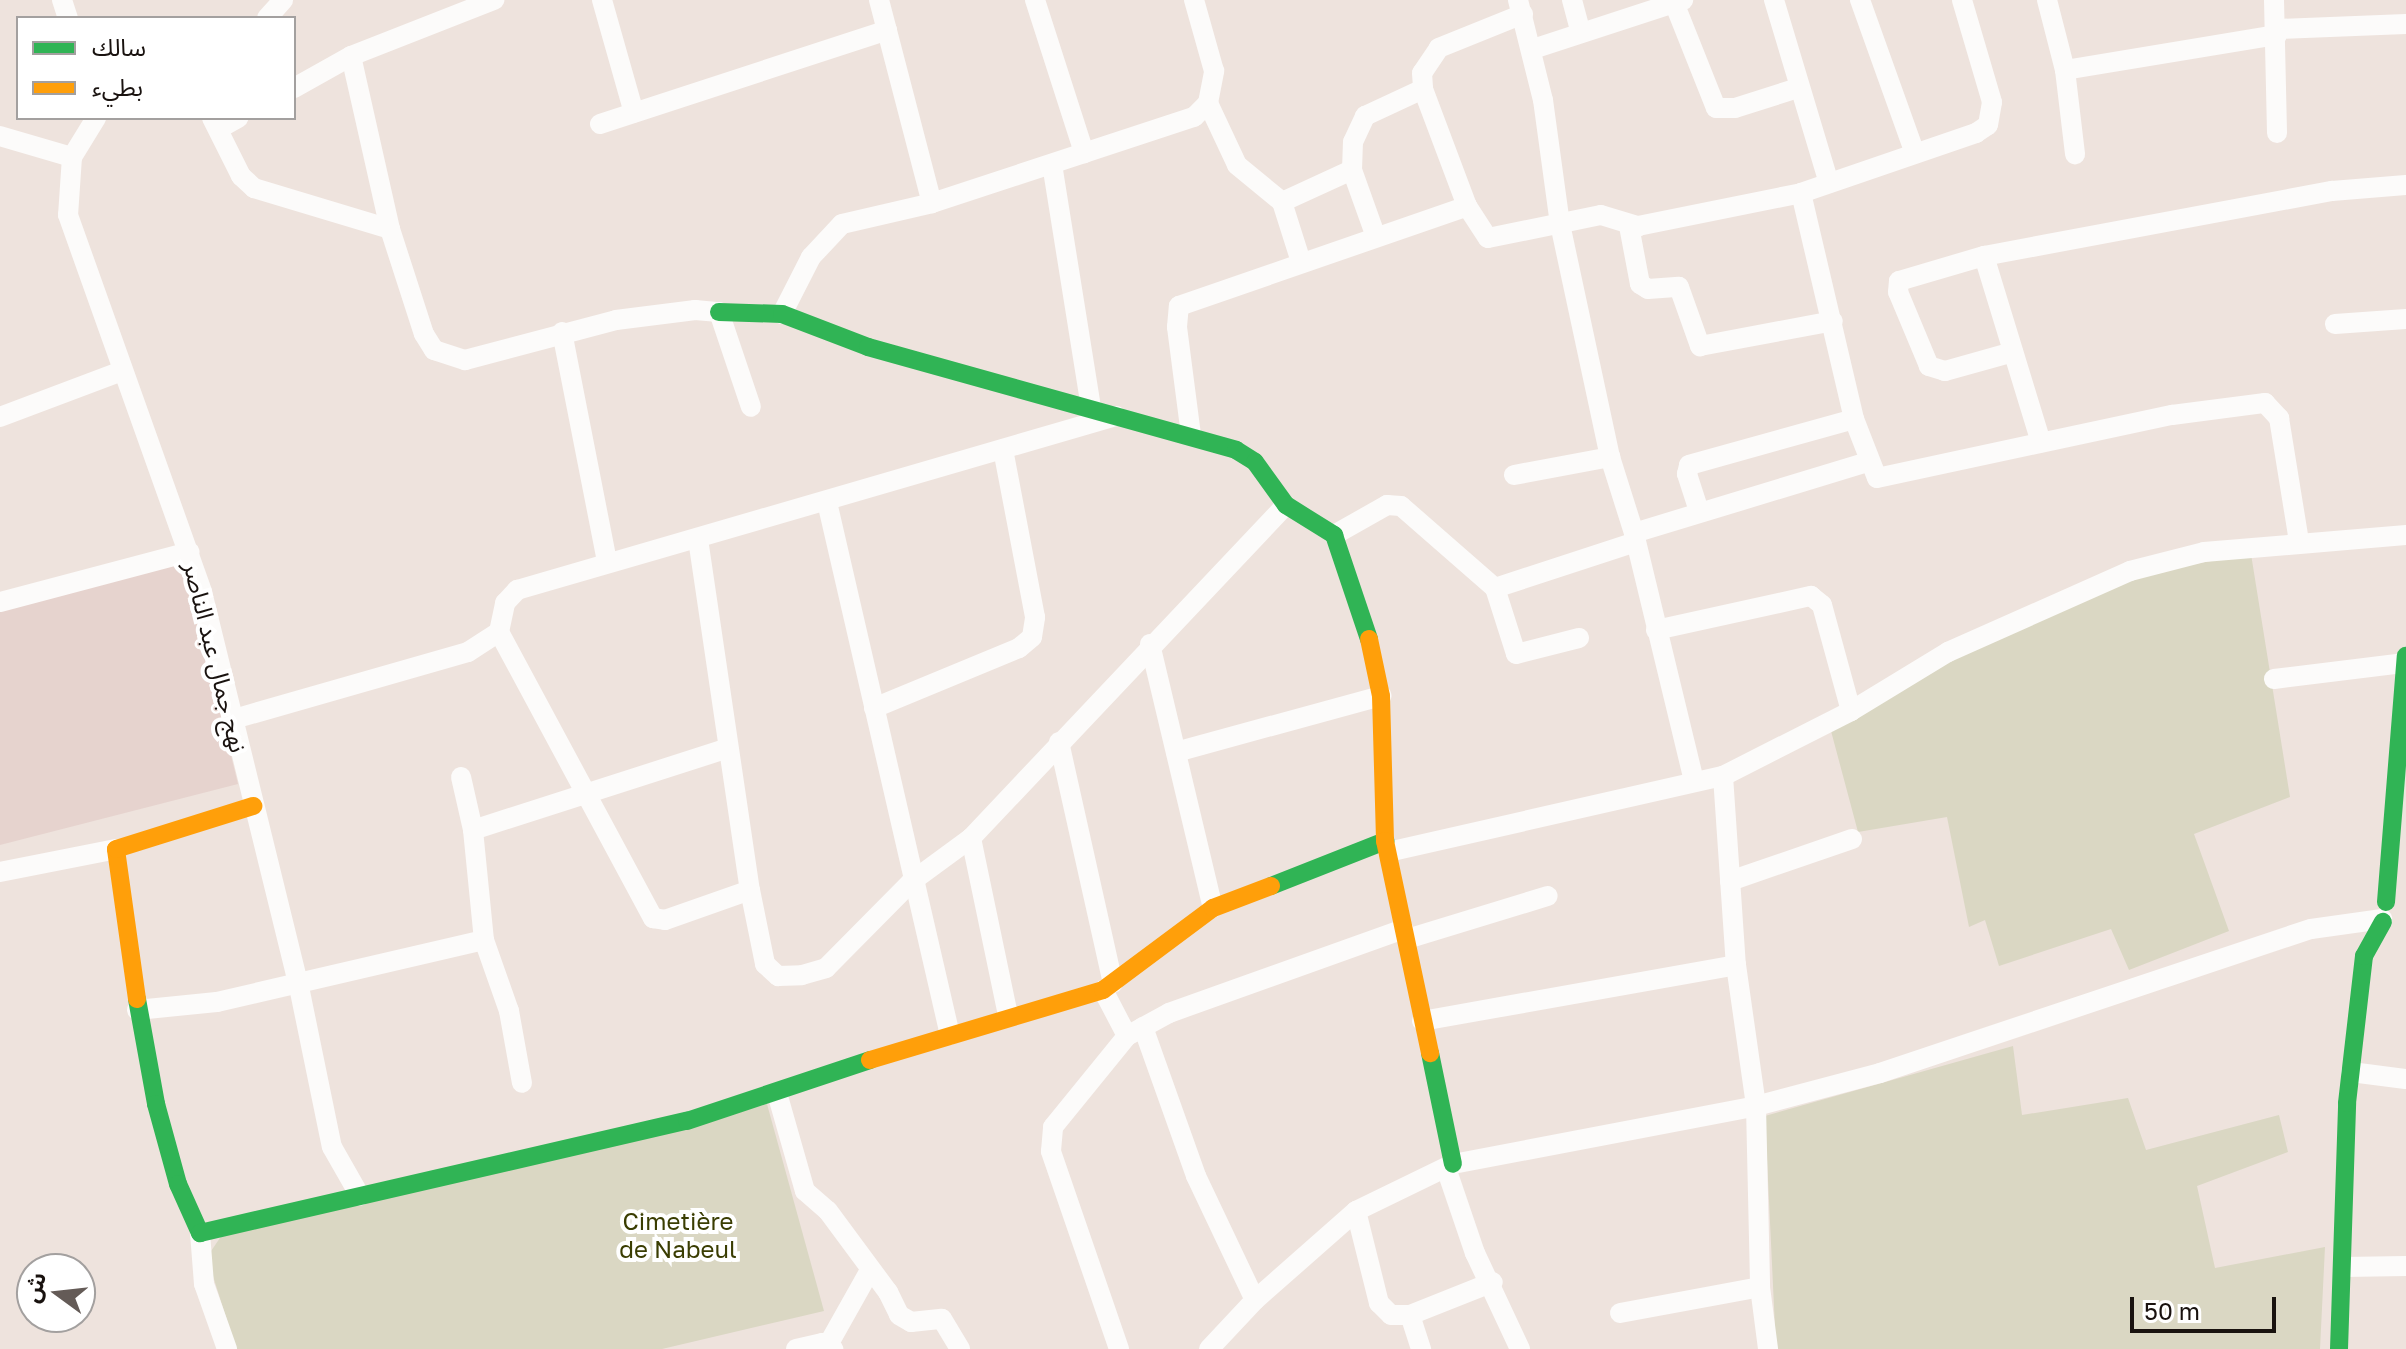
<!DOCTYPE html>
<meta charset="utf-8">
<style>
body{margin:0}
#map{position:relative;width:2406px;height:1349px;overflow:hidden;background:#eee3dd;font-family:"Golos Text","Noto Sans Arabic",sans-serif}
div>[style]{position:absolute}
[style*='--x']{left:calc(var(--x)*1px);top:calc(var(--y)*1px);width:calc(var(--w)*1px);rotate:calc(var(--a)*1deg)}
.education>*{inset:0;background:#e6d3ce}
.green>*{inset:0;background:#dad7c3}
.street>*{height:20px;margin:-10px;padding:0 10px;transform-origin:10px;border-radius:10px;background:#fcfbfa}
.fast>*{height:18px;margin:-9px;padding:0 9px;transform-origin:9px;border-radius:9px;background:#30b455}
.slow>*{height:18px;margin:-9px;padding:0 9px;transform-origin:9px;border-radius:9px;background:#ff9f0a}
span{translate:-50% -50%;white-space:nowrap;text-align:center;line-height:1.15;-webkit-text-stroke:8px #fff;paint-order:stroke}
.street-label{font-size:24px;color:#19120f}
.park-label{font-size:24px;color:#3a3d02}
.legend{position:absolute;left:16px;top:16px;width:280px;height:104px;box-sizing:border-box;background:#fff;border:2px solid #a3a09f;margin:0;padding:10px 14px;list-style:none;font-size:24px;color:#19120f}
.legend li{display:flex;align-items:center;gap:16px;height:40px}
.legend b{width:40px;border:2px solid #a3a09f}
.north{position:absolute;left:16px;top:1253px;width:80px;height:80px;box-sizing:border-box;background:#fff;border:2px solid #a3a09f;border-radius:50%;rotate:285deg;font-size:22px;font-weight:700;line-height:32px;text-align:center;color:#19120f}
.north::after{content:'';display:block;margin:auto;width:28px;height:36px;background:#645b57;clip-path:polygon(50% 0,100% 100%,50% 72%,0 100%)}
.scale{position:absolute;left:2130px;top:1297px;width:146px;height:36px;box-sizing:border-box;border:4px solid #19120f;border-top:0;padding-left:10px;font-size:24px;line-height:28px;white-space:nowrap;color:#19120f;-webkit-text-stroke:6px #fff;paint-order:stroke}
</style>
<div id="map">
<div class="education">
<div style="clip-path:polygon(183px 561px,238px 784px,0 845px,0 607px)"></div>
</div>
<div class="green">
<div style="clip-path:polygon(2251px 554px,2290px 797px,2194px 834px,2229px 931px,2129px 970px,2111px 929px,1999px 966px,1985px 920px,1969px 927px,1947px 817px,1858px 832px,1831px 731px,1931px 664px,2138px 574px)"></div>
<div style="clip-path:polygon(2013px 1046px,2022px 1115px,2128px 1098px,2146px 1150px,2279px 1115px,2288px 1152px,2197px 1186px,2215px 1268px,2325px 1247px,2320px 1349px,1776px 1349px,1765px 1116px)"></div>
<div style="clip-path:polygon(767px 1104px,824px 1311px,662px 1349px,236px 1349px,207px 1257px,224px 1232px)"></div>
</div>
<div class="street">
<div style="--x:62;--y:0;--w:19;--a:72"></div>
<div style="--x:602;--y:0;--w:117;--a:74.2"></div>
<div style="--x:879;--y:0;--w:210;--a:75.4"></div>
<div style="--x:1035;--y:0;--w:161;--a:72.2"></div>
<div style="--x:1518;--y:0;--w:103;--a:76"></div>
<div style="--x:1543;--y:100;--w:125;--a:82.2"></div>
<div style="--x:1560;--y:224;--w:238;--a:77.9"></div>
<div style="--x:1610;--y:457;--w:80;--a:72.5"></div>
<div style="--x:1634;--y:533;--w:255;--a:76.4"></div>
<div style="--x:1572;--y:0;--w:34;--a:75"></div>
<div style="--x:1673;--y:0;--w:116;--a:68.3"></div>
<div style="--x:1716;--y:108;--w:19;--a:0"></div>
<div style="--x:1735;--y:108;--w:66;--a:-17.6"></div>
<div style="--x:1774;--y:0;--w:191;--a:73.3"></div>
<div style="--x:1860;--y:0;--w:160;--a:70.3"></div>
<div style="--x:2047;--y:0;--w:72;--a:75.6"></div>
<div style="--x:2065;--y:70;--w:85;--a:83.2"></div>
<div style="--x:2274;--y:0;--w:133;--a:88.7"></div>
<div style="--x:1523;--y:14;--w:91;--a:158"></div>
<div style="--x:1439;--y:48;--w:30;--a:124"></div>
<div style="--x:1422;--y:73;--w:16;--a:86"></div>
<div style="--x:1423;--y:89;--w:125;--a:69.4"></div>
<div style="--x:1467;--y:206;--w:38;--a:57"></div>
<div style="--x:1488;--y:238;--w:115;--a:-11.5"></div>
<div style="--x:1601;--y:215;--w:39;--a:17"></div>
<div style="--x:1638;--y:226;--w:166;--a:-11.4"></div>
<div style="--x:1801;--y:193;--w:185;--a:-18.9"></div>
<div style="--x:1976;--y:133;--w:14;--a:-34"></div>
<div style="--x:1988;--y:125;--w:23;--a:-80"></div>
<div style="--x:1992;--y:102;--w:106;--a:-106.4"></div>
<div style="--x:267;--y:18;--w:24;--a:-48"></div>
<div style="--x:2277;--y:29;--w:129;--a:-2.2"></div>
<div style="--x:1533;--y:49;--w:158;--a:-18.1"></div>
<div style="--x:351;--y:56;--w:177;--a:77.3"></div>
<div style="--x:390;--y:229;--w:110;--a:72.1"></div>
<div style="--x:424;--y:334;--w:19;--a:58"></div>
<div style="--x:434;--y:350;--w:33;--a:18"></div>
<div style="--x:465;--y:360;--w:156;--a:-14.8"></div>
<div style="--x:616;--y:320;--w:80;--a:-7.2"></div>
<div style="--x:695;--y:310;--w:24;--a:5"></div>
<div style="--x:719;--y:312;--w:100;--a:71.4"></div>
<div style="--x:2065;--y:70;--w:215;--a:-9.4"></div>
<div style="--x:294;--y:88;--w:65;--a:-29.3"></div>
<div style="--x:351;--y:56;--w:154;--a:-21.4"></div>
<div style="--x:1208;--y:103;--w:68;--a:64.9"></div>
<div style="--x:1237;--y:165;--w:58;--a:39.4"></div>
<div style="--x:1282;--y:202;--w:63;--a:72.4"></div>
<div style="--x:96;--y:118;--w:46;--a:121.6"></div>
<div style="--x:72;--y:157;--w:58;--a:93.9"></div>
<div style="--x:68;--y:215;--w:400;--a:70.4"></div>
<div style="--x:202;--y:592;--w:402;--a:76.2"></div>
<div style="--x:298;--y:982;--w:168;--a:78.4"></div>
<div style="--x:332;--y:1147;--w:56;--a:60.3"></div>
<div style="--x:212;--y:118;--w:65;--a:63.4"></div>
<div style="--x:241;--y:176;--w:18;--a:43"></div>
<div style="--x:254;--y:188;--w:142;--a:16.8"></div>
<div style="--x:600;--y:124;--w:302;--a:-18.1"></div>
<div style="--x:220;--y:128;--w:21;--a:-29"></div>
<div style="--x:0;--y:136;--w:75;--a:16.3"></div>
<div style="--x:1052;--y:164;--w:246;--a:80.9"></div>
<div style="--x:1801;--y:193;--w:232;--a:76.8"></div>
<div style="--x:1854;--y:419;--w:63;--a:68.7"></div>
<div style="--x:1877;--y:478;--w:302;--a:-12.1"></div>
<div style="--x:2172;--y:415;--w:94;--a:-7.4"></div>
<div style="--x:2265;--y:403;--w:21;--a:47"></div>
<div style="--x:2279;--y:418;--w:126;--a:80.8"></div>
<div style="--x:1282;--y:202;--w:77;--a:-24.6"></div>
<div style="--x:1629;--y:226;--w:59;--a:79.3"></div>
<div style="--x:1640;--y:284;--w:9;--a:32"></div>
<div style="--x:1648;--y:289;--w:31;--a:-4"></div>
<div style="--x:1679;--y:287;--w:63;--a:70.4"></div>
<div style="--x:1700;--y:346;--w:135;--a:-10.6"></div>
<div style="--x:1376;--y:237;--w:71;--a:-109.7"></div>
<div style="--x:1352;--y:170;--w:28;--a:-88"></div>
<div style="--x:1353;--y:142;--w:29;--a:-65"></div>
<div style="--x:1365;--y:116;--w:64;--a:-25"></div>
<div style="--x:1984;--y:256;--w:195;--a:73"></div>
<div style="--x:782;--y:314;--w:64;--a:-63"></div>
<div style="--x:811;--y:257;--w:45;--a:-46.8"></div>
<div style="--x:842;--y:224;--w:92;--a:-13.1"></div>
<div style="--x:932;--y:203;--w:276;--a:-18.2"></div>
<div style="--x:1194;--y:117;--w:20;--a:-45"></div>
<div style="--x:1208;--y:103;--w:33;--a:-79"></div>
<div style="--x:1214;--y:71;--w:74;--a:-105.7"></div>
<div style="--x:2335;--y:324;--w:71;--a:-4"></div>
<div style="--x:562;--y:332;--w:234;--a:78.9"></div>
<div style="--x:2013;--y:352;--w:71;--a:164.4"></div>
<div style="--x:1945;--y:371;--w:17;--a:-163"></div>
<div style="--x:1929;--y:366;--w:80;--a:-112.7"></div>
<div style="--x:1898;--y:292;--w:11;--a:-85"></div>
<div style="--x:1899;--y:281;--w:89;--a:-16.4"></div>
<div style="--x:1984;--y:256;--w:354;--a:-10.6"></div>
<div style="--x:2332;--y:191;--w:74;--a:-4.6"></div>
<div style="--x:0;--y:417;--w:130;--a:-20.7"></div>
<div style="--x:1191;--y:435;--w:109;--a:-97.4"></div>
<div style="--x:1177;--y:327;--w:21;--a:-85"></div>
<div style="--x:1179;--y:306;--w:305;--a:-19.1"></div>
<div style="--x:1514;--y:475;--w:98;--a:-10.6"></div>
<div style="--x:827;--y:502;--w:547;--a:77.01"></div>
<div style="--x:1699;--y:511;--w:39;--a:-108"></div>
<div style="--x:1687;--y:474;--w:9;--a:-77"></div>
<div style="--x:1689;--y:465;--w:171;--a:-15.6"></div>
<div style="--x:1634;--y:533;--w:245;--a:-16.9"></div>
<div style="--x:1334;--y:535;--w:61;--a:-29.5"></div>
<div style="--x:1387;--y:505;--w:14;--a:4"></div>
<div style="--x:1401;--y:506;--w:125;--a:41.1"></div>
<div style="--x:1495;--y:588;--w:69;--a:72.3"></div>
<div style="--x:1516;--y:654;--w:65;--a:-14.3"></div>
<div style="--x:698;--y:539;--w:355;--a:81.6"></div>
<div style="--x:1495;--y:588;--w:148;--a:-18.1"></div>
<div style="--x:0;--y:602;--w:196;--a:-14.8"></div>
<div style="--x:1656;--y:630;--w:159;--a:-12.4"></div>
<div style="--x:1811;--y:596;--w:14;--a:39"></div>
<div style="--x:1822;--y:605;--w:110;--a:74.7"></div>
<div style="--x:499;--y:632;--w:325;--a:61.7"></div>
<div style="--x:653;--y:918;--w:12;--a:9"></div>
<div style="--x:665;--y:920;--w:90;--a:-19.4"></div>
<div style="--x:750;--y:890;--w:76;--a:78.5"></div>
<div style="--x:765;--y:964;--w:18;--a:43"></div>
<div style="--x:778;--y:976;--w:24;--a:-2"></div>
<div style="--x:802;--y:975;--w:25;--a:-16"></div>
<div style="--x:826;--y:968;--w:121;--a:-45.3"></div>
<div style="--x:911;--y:882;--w:74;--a:-36.3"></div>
<div style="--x:971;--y:838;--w:458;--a:-46.6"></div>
<div style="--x:1150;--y:644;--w:271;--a:76.6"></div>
<div style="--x:2274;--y:679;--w:132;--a:-7"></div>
<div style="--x:874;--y:708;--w:157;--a:-22.5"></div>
<div style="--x:1019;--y:648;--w:17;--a:-40"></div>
<div style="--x:1032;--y:637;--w:20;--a:-81"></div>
<div style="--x:1035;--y:617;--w:171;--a:-100.8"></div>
<div style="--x:234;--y:719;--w:243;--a:-16"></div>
<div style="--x:468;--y:652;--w:37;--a:-33"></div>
<div style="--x:499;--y:632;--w:30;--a:-78"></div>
<div style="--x:505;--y:603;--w:18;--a:-47"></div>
<div style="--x:517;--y:590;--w:624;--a:-16.2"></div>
<div style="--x:1059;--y:742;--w:247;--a:77.4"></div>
<div style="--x:1176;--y:752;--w:213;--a:-15.3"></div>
<div style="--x:1723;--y:776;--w:189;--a:86.1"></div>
<div style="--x:1736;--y:965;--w:142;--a:81.9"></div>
<div style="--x:1756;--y:1106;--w:181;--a:88.7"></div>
<div style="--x:1760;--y:1287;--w:63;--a:82.6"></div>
<div style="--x:461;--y:777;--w:54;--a:77.2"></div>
<div style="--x:473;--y:830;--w:111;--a:84.3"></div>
<div style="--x:484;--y:940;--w:75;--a:70.6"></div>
<div style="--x:509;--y:1011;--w:73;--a:79.8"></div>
<div style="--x:473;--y:830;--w:268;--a:-17.8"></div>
<div style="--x:971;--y:838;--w:181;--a:78.2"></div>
<div style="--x:1388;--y:852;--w:344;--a:-12.8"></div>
<div style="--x:1723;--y:776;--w:144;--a:-26.9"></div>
<div style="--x:1851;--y:711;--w:114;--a:-31.3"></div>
<div style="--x:1948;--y:652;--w:199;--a:-24"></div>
<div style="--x:2130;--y:571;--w:76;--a:-14.4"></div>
<div style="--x:2204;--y:552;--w:203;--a:-4.8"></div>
<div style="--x:0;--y:872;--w:118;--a:-11.2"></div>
<div style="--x:1730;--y:881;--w:129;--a:-19"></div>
<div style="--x:1407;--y:939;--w:147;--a:-17"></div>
<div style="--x:1103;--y:990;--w:52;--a:62.4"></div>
<div style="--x:137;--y:1010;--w:80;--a:-5.7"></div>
<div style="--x:217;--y:1002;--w:274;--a:-13.1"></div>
<div style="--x:1422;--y:1021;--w:319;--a:-10.1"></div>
<div style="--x:1143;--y:1027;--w:158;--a:70.4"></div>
<div style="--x:1196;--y:1176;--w:137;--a:64.6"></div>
<div style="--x:2351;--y:1072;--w:55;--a:7.3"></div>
<div style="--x:777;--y:1093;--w:102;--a:74.1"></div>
<div style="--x:805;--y:1191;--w:30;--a:41"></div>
<div style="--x:828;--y:1211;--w:101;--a:53.5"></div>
<div style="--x:888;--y:1292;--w:25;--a:64"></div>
<div style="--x:899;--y:1315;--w:14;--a:30"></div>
<div style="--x:911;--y:1322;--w:31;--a:-6"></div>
<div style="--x:942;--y:1319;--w:35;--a:59"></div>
<div style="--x:1446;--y:1168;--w:90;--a:71.2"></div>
<div style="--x:1475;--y:1253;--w:106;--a:64.9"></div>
<div style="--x:1356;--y:1211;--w:95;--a:76"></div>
<div style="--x:1379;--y:1303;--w:17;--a:45"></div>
<div style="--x:1391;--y:1315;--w:19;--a:0"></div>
<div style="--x:1410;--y:1315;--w:36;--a:72"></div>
<div style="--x:200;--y:1233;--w:51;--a:85.5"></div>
<div style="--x:204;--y:1284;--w:69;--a:70.5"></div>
<div style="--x:2344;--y:1267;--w:62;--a:-0.9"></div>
<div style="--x:1620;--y:1313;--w:142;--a:-10.5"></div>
<div style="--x:1410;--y:1315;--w:89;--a:-21.7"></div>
<div style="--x:828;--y:1345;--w:84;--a:-60.7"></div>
<div style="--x:796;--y:1349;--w:27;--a:-13"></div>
<div style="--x:822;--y:1343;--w:13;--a:29"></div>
<div style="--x:1119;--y:1349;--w:209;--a:-109"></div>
<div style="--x:1051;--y:1151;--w:24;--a:-85"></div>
<div style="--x:1053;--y:1127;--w:117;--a:-50.9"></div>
<div style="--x:1127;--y:1036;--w:48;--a:-28.7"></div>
<div style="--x:1169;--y:1013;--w:249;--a:-19.7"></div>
<div style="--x:1209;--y:1349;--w:67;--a:-46.8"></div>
<div style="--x:1255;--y:1300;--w:135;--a:-41.4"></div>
<div style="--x:1356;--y:1211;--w:108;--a:-25.9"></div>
<div style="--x:1453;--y:1164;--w:309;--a:-10.8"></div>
<div style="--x:1756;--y:1106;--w:128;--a:-14.9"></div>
<div style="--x:1880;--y:1073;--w:454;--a:-18.5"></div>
<div style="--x:2311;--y:929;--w:72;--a:-8"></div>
</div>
<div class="fast">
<div style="--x:719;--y:312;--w:63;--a:1.8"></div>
<div style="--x:782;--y:314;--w:92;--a:21"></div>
<div style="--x:868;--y:347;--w:382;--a:15.6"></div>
<div style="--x:1236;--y:450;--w:22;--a:32"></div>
<div style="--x:1255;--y:462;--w:53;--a:54.2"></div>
<div style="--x:1286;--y:505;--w:57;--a:32"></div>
<div style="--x:1334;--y:535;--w:110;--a:71.4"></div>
<div style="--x:1271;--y:886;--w:123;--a:-21.5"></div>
<div style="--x:2386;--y:902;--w:247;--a:-85.4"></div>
<div style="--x:137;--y:999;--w:107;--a:79.7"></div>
<div style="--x:156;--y:1104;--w:83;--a:74.6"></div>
<div style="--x:178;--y:1184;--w:54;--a:65.8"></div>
<div style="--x:200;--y:1233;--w:500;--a:-13"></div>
<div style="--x:687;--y:1121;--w:193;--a:-18.4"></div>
<div style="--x:1430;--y:1053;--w:113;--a:78.3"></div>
<div style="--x:2339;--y:1349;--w:246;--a:-88.1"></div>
<div style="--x:2347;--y:1103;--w:148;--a:-83.4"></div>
<div style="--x:2364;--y:956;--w:39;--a:-61"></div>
</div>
<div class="slow">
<div style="--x:1369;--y:639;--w:58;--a:78.1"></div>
<div style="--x:1381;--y:696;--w:145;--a:88.4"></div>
<div style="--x:1385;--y:841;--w:217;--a:78"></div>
<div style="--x:137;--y:999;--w:151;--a:-98"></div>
<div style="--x:116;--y:849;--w:144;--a:-17.4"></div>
<div style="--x:870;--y:1060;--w:243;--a:-16.7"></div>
<div style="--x:1103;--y:990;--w:137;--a:-36.7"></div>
<div style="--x:1213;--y:908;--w:62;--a:-20.8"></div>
</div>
<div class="street-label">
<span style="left:216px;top:657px;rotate:76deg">نهج جمال عبد الناصر</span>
</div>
<div class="park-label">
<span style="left:678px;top:1235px">Cimetière<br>de Nabeul</span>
</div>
<ul class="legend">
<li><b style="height:10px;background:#30b455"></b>سالك</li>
<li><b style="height:10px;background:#ff9f0a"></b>بطيء</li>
</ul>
<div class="north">ش</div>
<div class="scale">50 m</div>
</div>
